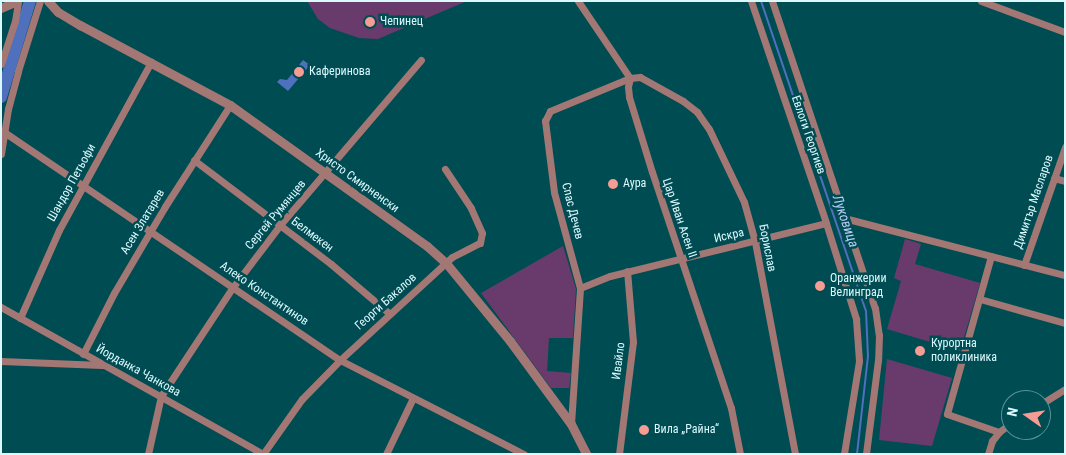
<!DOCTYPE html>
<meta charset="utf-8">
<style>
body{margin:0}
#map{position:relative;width:1066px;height:455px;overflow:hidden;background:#004c53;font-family:"Roboto Condensed",sans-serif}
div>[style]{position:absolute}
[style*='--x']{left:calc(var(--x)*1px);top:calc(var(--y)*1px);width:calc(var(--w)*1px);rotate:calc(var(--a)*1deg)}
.green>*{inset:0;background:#693b6c}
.water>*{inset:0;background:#4f70bd}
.stream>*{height:2px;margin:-1px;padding:0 1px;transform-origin:1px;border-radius:1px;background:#4f70bd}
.river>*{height:12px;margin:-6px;padding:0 6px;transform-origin:6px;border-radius:6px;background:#4f70bd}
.minor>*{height:7px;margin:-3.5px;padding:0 3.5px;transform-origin:3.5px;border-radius:3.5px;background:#a37773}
.tertiary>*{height:9px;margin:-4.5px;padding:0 4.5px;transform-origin:4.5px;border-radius:4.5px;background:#a37773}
.dots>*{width:14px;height:14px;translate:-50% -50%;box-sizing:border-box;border:2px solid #004c53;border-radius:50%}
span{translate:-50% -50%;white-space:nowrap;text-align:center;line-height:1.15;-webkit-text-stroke:5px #004c53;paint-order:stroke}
.poi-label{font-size:12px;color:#dbfafe}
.left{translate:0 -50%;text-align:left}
.street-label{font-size:12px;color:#dbfafe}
.water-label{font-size:14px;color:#b9cdf6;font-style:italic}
.frame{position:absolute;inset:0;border:2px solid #dbfafe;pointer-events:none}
.north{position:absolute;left:1001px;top:390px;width:50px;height:50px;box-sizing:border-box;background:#004c53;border:1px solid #589297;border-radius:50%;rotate:283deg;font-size:14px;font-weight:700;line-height:20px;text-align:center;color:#dbfafe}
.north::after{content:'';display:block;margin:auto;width:18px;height:22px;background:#f59c94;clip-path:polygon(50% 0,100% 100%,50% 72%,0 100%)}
</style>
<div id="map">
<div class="green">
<div style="clip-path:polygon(307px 1px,467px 1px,378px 39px,359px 38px,330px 28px,318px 19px)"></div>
<div style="clip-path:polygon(905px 239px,921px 244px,915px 264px,980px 283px,960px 351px,887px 329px,901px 281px,894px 278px)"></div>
<div style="clip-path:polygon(563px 246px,576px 289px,573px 338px,549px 338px,547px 371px,571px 373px,569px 388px,551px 388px,481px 293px)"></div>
<div style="clip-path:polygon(887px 359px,952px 378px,932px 446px,879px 440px)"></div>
</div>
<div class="water">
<div style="clip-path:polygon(303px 60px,310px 65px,288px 91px,277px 82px,280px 79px,287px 80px)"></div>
</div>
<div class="stream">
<div style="--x:761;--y:1;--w:327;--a:71.3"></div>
<div style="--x:866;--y:311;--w:45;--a:87.5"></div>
<div style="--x:868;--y:356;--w:99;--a:96.4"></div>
</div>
<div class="river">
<div style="--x:1;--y:97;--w:100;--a:-73.2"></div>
</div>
<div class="minor">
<div style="--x:578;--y:1;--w:93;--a:56"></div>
<div style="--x:630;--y:78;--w:9;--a:103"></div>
<div style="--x:628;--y:87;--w:10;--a:84"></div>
<div style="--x:629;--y:97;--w:78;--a:73"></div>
<div style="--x:652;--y:172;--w:249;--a:71.5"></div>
<div style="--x:731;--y:408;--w:47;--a:78.9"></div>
<div style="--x:751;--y:1;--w:234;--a:71.3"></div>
<div style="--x:826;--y:223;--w:101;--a:72.6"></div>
<div style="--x:856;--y:319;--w:42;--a:85.9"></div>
<div style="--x:859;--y:361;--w:94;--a:99.2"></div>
<div style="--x:772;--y:1;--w:324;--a:71.5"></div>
<div style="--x:875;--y:308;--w:27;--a:82"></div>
<div style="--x:879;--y:335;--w:25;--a:92"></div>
<div style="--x:878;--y:360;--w:95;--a:97.3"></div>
<div style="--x:981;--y:1;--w:90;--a:20.3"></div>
<div style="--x:1;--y:64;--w:45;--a:-72"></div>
<div style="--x:15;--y:21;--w:20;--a:-81"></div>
<div style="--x:4;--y:132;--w:406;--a:34.2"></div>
<div style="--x:340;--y:360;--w:207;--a:27.1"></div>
<div style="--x:1;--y:154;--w:46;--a:-81.2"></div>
<div style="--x:8;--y:109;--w:39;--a:-75"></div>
<div style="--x:18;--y:71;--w:73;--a:-72.6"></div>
<div style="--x:194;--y:160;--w:172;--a:37.2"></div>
<div style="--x:331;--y:264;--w:77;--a:40.3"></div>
<div style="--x:1054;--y:178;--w:11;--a:15"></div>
<div style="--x:844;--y:218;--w:228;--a:14.5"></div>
<div style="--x:991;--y:256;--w:164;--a:105.6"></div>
<div style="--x:947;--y:414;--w:55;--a:19.1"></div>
<div style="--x:1024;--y:265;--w:125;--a:-70.8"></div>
<div style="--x:580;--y:288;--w:32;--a:-22"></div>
<div style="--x:610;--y:276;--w:222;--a:-13.8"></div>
<div style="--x:980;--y:299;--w:88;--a:15.8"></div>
<div style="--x:1;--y:307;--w:300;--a:29.3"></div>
<div style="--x:20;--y:318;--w:96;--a:-66.1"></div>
<div style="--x:59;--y:230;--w:192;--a:-61.3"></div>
<div style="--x:83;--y:354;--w:68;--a:-63.1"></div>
<div style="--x:114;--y:293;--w:99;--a:-59.5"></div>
<div style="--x:164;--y:208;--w:122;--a:-57.3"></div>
<div style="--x:1;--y:361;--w:101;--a:2.3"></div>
<div style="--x:1041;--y:404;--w:28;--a:-32"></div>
<div style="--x:571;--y:424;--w:136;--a:-86.2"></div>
<div style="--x:580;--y:288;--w:99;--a:-105.2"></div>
<div style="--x:554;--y:192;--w:72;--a:-97.2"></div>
<div style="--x:545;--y:121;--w:11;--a:-63"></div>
<div style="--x:550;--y:111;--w:87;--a:-22.4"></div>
<div style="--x:630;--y:78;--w:10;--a:-6"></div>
<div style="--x:640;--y:77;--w:49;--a:29.2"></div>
<div style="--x:683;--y:101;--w:18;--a:38"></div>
<div style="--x:697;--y:112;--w:21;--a:55"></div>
<div style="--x:709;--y:129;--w:81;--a:64.4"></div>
<div style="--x:744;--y:202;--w:41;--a:74.6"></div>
<div style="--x:755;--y:242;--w:216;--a:79.3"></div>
<div style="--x:148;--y:454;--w:59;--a:-77.4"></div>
<div style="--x:161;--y:396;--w:131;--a:-56.6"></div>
<div style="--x:233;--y:287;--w:78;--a:-52.8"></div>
<div style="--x:280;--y:225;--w:217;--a:-49.5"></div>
<div style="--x:263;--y:454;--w:67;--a:-54.7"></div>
<div style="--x:302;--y:399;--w:54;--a:-45.7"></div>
<div style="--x:340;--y:360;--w:152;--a:-42.6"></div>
<div style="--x:452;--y:257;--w:31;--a:-27"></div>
<div style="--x:480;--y:243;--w:10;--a:-79"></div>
<div style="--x:482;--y:233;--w:27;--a:-114"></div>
<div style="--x:471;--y:208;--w:47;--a:-123.7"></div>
<div style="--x:386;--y:454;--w:62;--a:-64.3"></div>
<div style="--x:619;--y:454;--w:113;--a:-82.9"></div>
<div style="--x:633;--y:342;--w:71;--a:-94.8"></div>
<div style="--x:988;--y:454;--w:14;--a:-73"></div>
<div style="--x:992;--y:441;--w:11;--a:-52"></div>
<div style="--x:999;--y:432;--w:15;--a:-37"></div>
</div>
<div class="tertiary">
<div style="--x:48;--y:1;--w:15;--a:48"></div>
<div style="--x:58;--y:12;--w:26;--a:31"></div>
<div style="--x:80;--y:25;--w:170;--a:28.1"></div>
<div style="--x:230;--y:105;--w:242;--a:35.6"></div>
<div style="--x:427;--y:246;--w:25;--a:42"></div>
<div style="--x:446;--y:263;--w:101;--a:50.6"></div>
<div style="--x:510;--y:341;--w:103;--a:53.7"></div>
<div style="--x:571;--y:424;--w:34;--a:63"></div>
<div style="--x:1;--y:8;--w:17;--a:-24"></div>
</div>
<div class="dots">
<div style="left:370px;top:22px;background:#f59c94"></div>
<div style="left:299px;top:72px;background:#f59c94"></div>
<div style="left:613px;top:184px;background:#f59c94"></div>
<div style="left:820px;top:286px;background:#f59c94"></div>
<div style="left:920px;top:351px;background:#f59c94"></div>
<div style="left:644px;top:430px;background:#f59c94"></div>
</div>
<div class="poi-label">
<span class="left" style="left:380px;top:22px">Чепинец</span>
<span class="left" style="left:309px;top:72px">Каферинова</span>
<span class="left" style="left:623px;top:184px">Аура</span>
<span class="left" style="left:830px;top:286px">Оранжерии<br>Велинград</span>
<span class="left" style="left:931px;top:351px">Курортна<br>поликлиника</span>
<span class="left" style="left:654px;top:430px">Вила „Райна“</span>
</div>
<div class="street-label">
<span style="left:808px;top:135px;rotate:71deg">Евлоги Георгиев</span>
<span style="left:357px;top:181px;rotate:36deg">Христо Смирненски</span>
<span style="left:72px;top:183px;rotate:-61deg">Шандор Петьофи</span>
<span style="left:1034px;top:202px;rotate:-71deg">Димитър Масларов</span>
<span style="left:572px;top:211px;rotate:76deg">Спас Дечев</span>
<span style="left:276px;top:215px;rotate:-50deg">Сергей Румянцев</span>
<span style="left:679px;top:218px;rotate:71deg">Цар Иван Асен II</span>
<span style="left:143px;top:222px;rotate:-59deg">Асен Златарев</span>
<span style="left:312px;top:235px;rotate:37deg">Белмекен</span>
<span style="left:729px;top:236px;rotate:-13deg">Искра</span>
<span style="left:767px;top:248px;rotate:79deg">Борислав</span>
<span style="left:264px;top:294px;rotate:34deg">Алеко Константинов</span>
<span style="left:386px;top:302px;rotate:-42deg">Георги Бакалов</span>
<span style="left:619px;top:361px;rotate:-83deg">Ивайло</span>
<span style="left:138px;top:371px;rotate:29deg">Йорданка Чанкова</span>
</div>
<div class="water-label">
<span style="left:846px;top:221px;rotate:71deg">Луковица</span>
</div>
<div class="frame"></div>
<div class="north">N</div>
</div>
